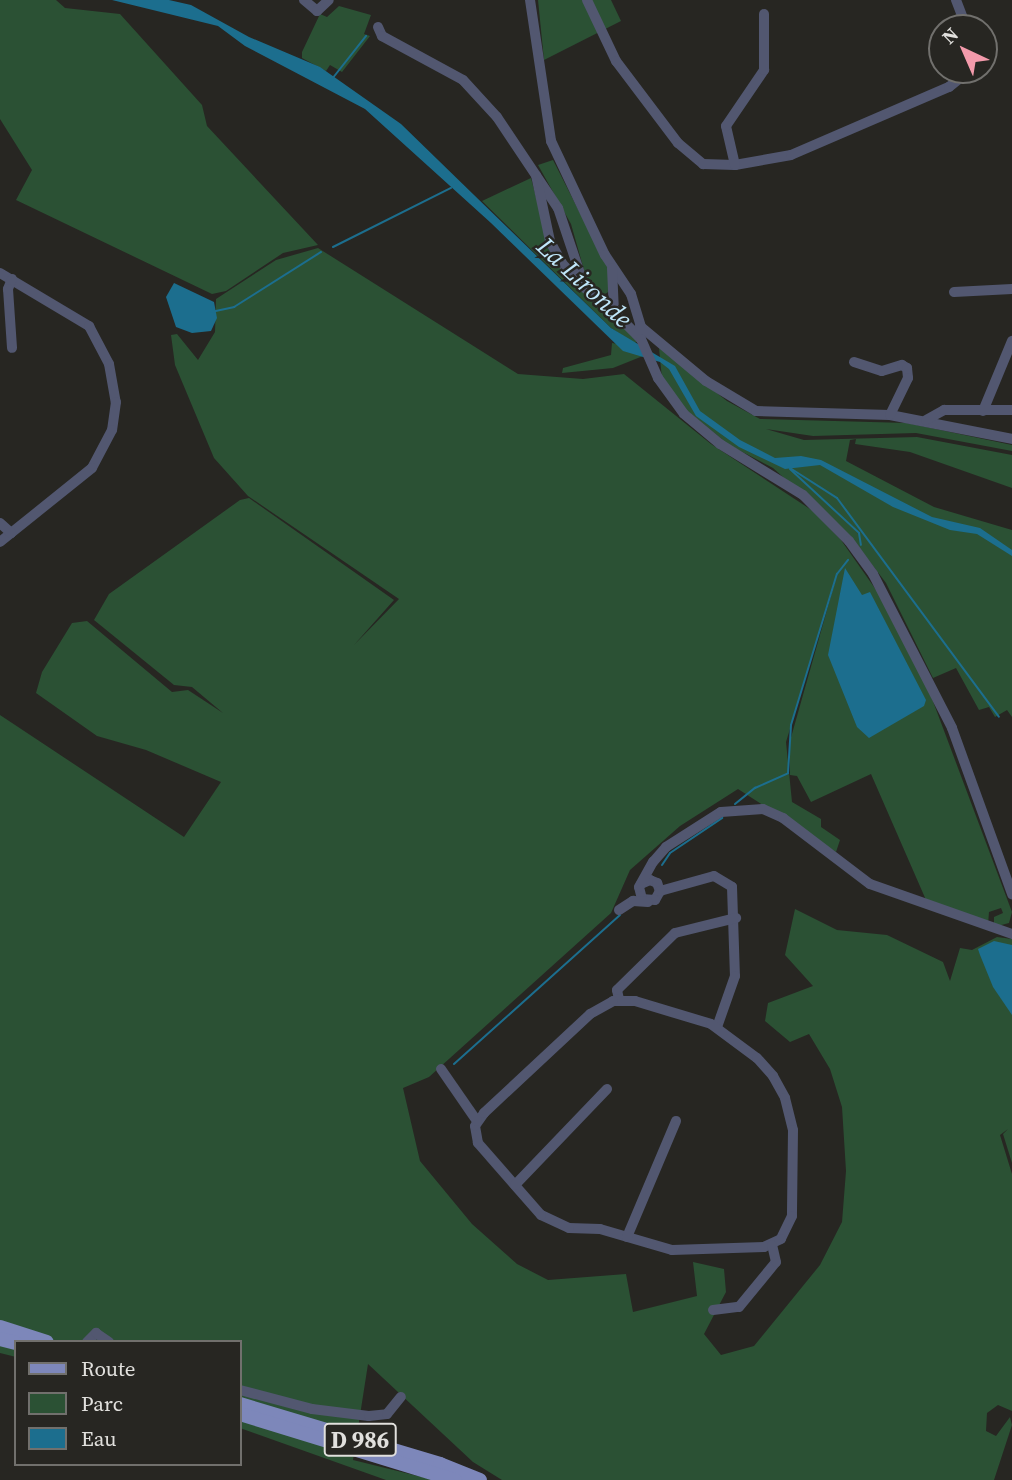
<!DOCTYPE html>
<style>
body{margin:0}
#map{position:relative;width:1012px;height:1480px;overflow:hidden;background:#272622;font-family:"Source Serif 4",serif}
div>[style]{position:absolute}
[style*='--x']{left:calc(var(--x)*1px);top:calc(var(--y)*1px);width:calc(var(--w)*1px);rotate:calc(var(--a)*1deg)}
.green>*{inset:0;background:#2b5134}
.water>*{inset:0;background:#1c6e8e}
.stream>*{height:2px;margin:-1px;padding:0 1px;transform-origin:1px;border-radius:1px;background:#1c6e8e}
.minor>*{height:10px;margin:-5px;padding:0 5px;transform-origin:5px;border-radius:5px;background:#525770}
.major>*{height:14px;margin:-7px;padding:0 7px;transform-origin:7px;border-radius:7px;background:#7d87ba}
span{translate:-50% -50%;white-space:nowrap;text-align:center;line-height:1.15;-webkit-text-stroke:5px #272622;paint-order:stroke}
.shield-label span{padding:2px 5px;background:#272622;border:2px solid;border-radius:5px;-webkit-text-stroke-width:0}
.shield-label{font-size:23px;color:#e1e0dd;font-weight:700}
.water-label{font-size:26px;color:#c0e7fa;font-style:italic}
.legend{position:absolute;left:14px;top:1340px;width:228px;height:126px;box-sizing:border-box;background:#272622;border:2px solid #71706d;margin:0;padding:9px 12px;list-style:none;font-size:21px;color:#e1e0dd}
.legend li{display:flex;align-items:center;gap:14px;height:35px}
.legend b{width:35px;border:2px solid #71706d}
.north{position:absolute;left:928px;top:14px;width:70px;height:70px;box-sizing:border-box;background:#272622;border:2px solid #71706d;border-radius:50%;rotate:316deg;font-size:19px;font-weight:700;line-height:28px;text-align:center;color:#e1e0dd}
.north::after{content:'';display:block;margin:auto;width:24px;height:32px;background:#f39aab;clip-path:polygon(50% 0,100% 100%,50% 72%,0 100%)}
</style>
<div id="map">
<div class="green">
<div style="clip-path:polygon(0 0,56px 0,65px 8px,120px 14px,202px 105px,207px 126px,318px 245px,283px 253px,226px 291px,212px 294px,16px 200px,32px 170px,0 119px)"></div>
<div style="clip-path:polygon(538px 0,611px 0,621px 21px,544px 60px)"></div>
<div style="clip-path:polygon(339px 6px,371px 15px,364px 34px,370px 36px,342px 72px,330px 65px,326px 71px,302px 58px,302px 52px,320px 14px,327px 17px)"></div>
<div style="clip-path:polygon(553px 160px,612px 276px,611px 290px,601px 297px,588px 284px,571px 224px,538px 165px)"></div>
<div style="clip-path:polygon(531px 178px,548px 243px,641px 341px,634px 343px,611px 328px,482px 201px)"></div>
<div style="clip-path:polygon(318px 248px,518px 374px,583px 379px,624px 374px,711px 444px,813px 511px,841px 540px,881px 597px,931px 696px,1012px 912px,1009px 923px,994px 927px,994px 917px,1003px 913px,1001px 908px,989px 912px,988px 925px,926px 900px,871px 774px,811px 802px,797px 776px,790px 775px,790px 741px,838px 571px,786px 742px,792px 802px,821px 819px,821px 827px,840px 840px,836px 852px,738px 789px,680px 826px,630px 870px,611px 913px,429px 1077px,403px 1088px,420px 1161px,472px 1224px,517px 1264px,548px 1280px,626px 1274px,633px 1312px,697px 1296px,693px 1262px,724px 1269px,726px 1292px,704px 1334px,721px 1355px,754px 1346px,820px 1265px,842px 1222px,846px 1171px,842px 1107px,830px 1069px,809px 1034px,790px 1042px,765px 1021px,768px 1003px,813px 986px,785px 955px,795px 909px,837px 930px,887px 935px,943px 962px,950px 981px,960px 948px,972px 950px,997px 937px,1012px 939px,1012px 1163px,1003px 1134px,1008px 1129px,1000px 1135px,1012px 1174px,1012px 1411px,998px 1405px,987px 1413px,986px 1431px,996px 1436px,1010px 1417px,1012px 1425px,994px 1480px,502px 1480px,473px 1462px,368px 1364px,353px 1460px,434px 1480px,386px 1480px,240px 1428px,240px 1342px,16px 1342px,16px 1357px,0 1353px,0 715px,184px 837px,221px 782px,146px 750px,97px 736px,36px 693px,42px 672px,72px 623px,87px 621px,172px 692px,188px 690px,223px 713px,192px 687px,174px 685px,94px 620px,109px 594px,240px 500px,249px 498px,394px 600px,354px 645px,399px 599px,248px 496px,214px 458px,175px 365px,171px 335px,177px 334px,198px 360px,215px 332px,216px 299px,276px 260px)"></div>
<div style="clip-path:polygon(612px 343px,641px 348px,643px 356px,613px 368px,562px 373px,563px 368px,611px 355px)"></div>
<div style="clip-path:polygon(659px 348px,727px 401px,760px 419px,907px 423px,1012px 445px,1012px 451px,916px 433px,813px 436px,766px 429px,804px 440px,917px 437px,1012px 455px,1012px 488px,910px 452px,855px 444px,856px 439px,850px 440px,846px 461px,934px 507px,1012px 530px,1012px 717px,1007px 710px,995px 717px,989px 707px,979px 710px,956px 668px,933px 678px,886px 583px,855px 542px,773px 468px,729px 445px,685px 409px,662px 379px)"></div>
</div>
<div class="water">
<div style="clip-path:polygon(112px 0,169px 0,191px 5px,249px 37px,320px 67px,401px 124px,611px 328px,675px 366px,700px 411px,740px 440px,775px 458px,801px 456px,821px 460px,932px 517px,980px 528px,1012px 550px,1012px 556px,977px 534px,950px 530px,893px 507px,820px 465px,785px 469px,739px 447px,696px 416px,669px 369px,660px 362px,623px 351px,491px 223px,365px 109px,245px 46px,218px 26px)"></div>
<div style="clip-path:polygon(174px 283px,214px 302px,217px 318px,211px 331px,192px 333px,176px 327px,166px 297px)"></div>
<div style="clip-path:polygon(845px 568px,862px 595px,870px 592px,926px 700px,924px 706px,869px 738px,857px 727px,828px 655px)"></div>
<div style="clip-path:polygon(994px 941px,1012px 945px,1012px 1015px,993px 987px,980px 955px,978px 949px)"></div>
</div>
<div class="stream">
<div style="--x:332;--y:79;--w:55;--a:-51.7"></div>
<div style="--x:333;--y:247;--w:132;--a:-26.6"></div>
<div style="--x:211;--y:312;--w:24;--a:-12"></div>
<div style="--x:234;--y:307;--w:103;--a:-32.3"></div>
<div style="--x:790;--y:468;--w:56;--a:32.6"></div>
<div style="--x:837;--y:498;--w:272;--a:53.5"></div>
<div style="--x:790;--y:469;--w:94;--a:42.8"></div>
<div style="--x:859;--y:533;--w:12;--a:81"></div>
<div style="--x:735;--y:804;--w:26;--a:-39"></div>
<div style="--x:755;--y:788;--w:36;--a:-24"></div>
<div style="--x:788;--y:773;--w:48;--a:-86.4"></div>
<div style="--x:791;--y:725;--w:158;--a:-73.1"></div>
<div style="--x:837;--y:574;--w:18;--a:-52"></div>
<div style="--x:662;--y:865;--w:14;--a:-56"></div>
<div style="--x:670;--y:853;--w:63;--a:-33.9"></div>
<div style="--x:454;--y:1064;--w:223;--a:-41.9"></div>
</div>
<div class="minor">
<div style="--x:304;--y:0;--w:17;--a:40"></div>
<div style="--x:317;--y:11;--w:16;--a:-43"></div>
<div style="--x:530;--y:0;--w:143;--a:81.5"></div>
<div style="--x:551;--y:141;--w:126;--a:64.7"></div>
<div style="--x:605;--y:255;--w:47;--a:56.3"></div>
<div style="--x:631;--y:294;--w:38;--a:73"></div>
<div style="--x:587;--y:0;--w:68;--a:64.6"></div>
<div style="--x:616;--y:61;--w:103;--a:52.9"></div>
<div style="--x:678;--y:143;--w:33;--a:40"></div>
<div style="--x:703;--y:164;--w:32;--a:2"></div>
<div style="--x:735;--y:165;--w:57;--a:-10.1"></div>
<div style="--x:791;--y:155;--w:172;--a:-23.3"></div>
<div style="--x:949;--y:87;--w:27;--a:-39"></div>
<div style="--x:956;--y:0;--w:30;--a:69"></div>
<div style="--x:378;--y:27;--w:10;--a:66"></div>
<div style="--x:382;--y:36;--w:92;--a:28.5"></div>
<div style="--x:463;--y:80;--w:50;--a:47.4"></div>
<div style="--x:497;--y:117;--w:110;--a:56.2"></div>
<div style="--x:558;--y:208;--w:84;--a:71.4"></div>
<div style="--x:585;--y:288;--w:34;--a:-133"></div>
<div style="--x:562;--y:263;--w:25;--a:-119"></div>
<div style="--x:550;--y:241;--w:67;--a:-102"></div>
<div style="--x:735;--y:165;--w:40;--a:-103"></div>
<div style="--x:726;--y:126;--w:68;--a:-55.8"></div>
<div style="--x:764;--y:70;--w:56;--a:-90"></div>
<div style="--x:612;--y:268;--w:44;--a:87.4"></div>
<div style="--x:614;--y:312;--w:38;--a:45"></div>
<div style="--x:641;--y:339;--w:43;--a:66.4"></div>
<div style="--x:658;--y:378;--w:44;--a:54.2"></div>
<div style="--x:684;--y:414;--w:47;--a:39.8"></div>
<div style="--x:720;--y:444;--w:97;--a:31.6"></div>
<div style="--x:803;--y:495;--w:65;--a:45"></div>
<div style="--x:849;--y:541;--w:41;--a:54"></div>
<div style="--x:873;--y:574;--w:173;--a:62.8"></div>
<div style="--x:952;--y:728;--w:177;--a:70.1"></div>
<div style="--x:0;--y:273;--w:104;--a:30.8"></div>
<div style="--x:89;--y:326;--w:43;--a:62.2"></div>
<div style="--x:109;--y:364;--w:39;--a:80"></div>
<div style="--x:116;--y:402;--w:28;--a:98"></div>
<div style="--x:112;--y:430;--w:43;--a:117.8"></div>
<div style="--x:92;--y:468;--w:118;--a:141.2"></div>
<div style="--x:12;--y:279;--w:11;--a:112"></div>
<div style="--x:8;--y:289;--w:59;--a:86.1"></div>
<div style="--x:585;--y:288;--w:38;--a:40"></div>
<div style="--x:954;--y:292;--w:58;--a:-3"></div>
<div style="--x:640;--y:326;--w:86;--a:39.8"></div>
<div style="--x:706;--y:381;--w:58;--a:31"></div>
<div style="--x:756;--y:411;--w:134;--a:1.7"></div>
<div style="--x:890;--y:415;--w:124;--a:11.1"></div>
<div style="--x:854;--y:362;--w:29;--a:18"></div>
<div style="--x:882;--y:371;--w:21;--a:-17"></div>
<div style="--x:902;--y:365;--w:6;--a:31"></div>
<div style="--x:907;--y:368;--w:10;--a:84"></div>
<div style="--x:908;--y:378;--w:41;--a:115.9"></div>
<div style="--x:983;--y:411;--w:76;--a:-67.5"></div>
<div style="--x:926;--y:420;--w:21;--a:-29"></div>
<div style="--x:944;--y:410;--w:68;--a:0"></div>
<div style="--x:0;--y:523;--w:15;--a:42"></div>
<div style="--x:641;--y:884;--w:10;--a:-24"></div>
<div style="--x:650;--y:880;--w:8;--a:23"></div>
<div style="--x:657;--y:883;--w:9;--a:69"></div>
<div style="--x:660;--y:891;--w:10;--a:119"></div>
<div style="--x:655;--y:900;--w:13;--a:-176"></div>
<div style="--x:642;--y:899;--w:12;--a:-104"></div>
<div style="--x:639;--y:887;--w:29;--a:-61"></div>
<div style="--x:653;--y:862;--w:20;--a:-49"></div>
<div style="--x:666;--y:847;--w:65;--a:-32.5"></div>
<div style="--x:721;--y:812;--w:42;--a:-4.1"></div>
<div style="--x:763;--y:809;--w:22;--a:24"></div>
<div style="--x:783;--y:818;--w:109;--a:37.2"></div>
<div style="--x:870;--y:884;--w:151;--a:19.4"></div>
<div style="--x:660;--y:891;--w:56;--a:-15.5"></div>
<div style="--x:714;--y:876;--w:21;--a:31"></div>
<div style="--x:732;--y:887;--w:89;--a:88.1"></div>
<div style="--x:735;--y:976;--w:54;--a:109.4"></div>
<div style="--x:619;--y:910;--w:17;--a:-33"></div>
<div style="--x:633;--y:901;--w:15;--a:4"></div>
<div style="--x:619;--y:999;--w:9;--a:-103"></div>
<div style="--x:617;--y:990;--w:81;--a:-44.5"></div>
<div style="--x:675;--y:933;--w:63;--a:-13.8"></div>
<div style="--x:613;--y:1001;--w:22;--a:0"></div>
<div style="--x:635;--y:1001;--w:79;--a:16.8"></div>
<div style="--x:711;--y:1024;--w:57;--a:36.5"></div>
<div style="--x:757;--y:1058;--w:24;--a:48"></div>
<div style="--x:773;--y:1076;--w:25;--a:61"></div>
<div style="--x:785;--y:1098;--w:33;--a:76"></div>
<div style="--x:793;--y:1130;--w:86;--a:90.7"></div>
<div style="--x:792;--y:1216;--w:25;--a:116"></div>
<div style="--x:781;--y:1239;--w:19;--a:155"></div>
<div style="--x:764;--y:1247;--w:92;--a:178.1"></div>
<div style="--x:672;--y:1250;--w:75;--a:-163.7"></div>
<div style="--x:600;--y:1229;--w:31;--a:-178"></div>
<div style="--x:569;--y:1228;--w:31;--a:-155"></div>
<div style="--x:541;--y:1215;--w:96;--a:-131.2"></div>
<div style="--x:478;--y:1143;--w:17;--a:-100"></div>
<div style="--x:475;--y:1126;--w:16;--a:-55"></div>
<div style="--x:484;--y:1113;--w:145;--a:-43"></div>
<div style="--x:590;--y:1014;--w:26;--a:-29"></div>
<div style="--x:441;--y:1069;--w:63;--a:55.3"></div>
<div style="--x:515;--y:1185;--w:133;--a:-46.2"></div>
<div style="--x:627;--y:1237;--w:126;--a:-67.1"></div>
<div style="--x:713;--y:1310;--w:26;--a:-7"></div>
<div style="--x:739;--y:1307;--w:58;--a:-50.6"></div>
<div style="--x:776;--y:1262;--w:17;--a:-103"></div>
<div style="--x:87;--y:1342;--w:13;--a:-45"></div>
<div style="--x:96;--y:1333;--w:16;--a:35"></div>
<div style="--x:240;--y:1390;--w:74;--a:14.8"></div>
<div style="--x:312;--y:1409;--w:57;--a:7"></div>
<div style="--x:369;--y:1416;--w:18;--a:-6"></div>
<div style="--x:387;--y:1414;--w:22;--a:-51"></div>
</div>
<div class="major">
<div style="--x:0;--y:1327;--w:49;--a:17.7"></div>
<div style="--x:0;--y:1339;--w:16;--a:14"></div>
<div style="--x:240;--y:1404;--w:209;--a:16.7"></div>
<div style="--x:440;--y:1464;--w:43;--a:21.8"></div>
<div style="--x:240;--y:1414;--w:225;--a:17.1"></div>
</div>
<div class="shield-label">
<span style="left:360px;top:1440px">D 986</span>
</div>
<div class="water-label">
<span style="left:584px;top:283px;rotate:43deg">La Lironde</span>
</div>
<ul class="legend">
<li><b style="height:9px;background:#7d87ba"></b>Route</li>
<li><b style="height:19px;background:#2b5134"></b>Parc</li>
<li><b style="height:19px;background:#1c6e8e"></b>Eau</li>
</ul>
<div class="north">N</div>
</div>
